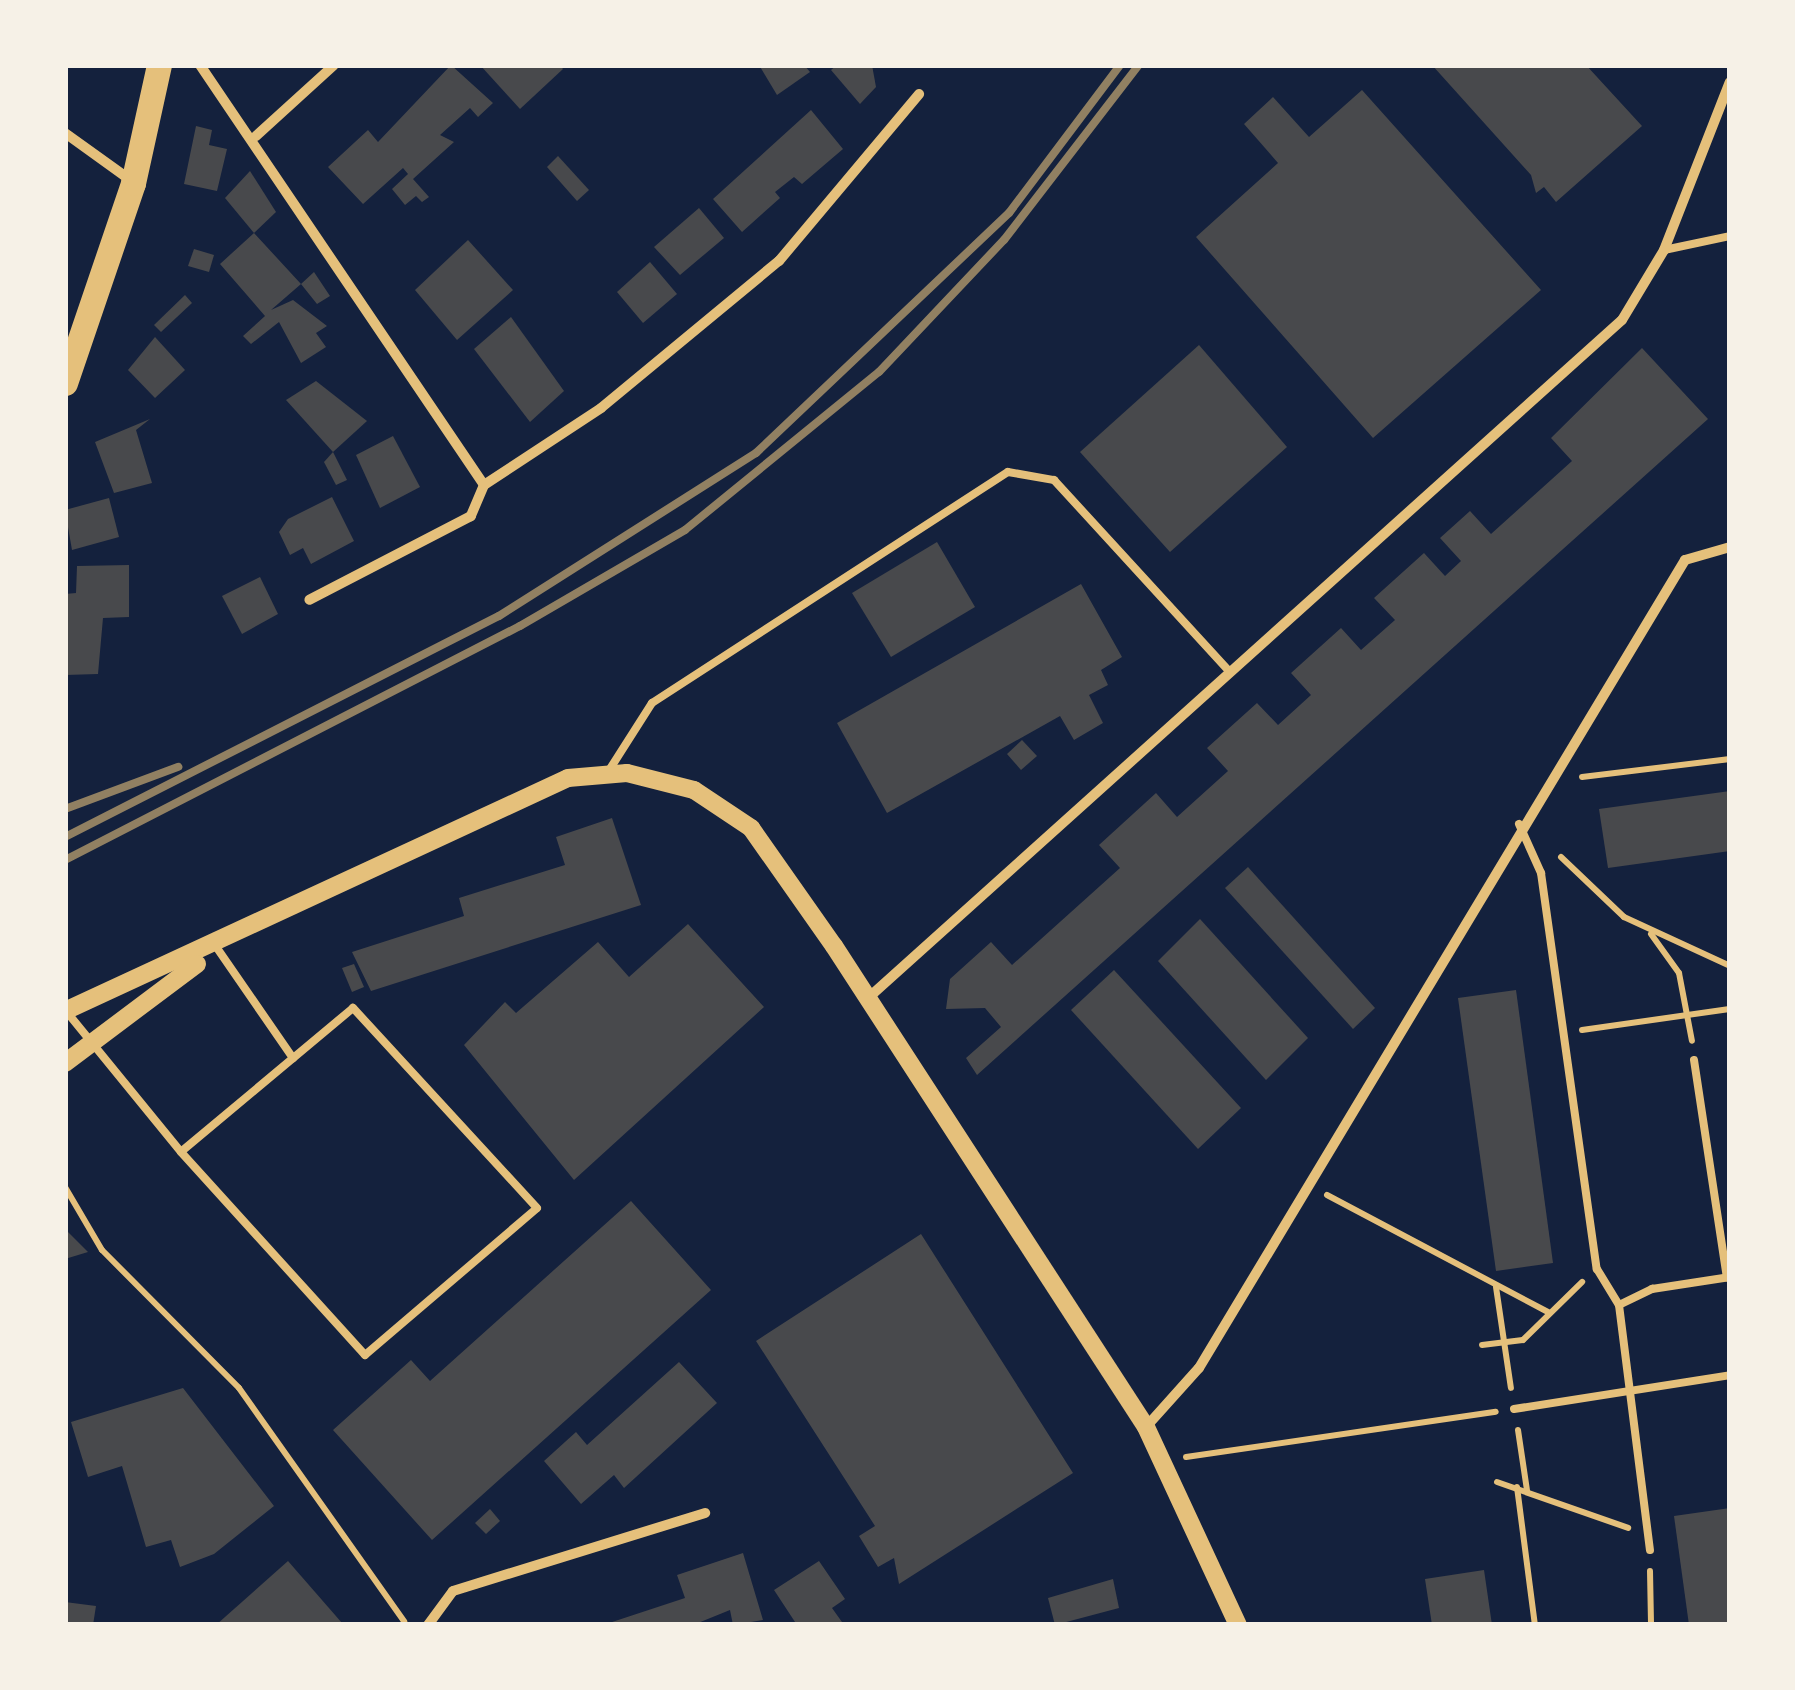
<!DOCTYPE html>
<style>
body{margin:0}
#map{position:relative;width:1795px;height:1690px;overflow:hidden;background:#14213d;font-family:Karla,sans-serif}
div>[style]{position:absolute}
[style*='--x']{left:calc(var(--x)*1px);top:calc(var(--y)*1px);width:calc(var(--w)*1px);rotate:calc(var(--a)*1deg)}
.building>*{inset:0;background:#48494c}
.path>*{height:6px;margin:-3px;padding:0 3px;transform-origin:3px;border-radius:3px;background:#e5c07b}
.service>*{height:8px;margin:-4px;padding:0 4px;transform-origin:4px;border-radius:4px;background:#e5c07b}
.minor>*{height:10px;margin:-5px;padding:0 5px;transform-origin:5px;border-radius:5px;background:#e5c07b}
.tertiary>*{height:18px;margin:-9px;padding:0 9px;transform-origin:9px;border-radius:9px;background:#e5c07b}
.primary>*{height:25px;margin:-12.5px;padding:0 12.5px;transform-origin:12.5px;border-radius:12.5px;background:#e5c07b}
.rail>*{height:8px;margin:-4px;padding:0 4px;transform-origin:4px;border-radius:4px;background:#918062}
span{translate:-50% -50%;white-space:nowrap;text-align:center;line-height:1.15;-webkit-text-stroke:10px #f6f1e7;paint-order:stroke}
.frame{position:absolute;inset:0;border:68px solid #f6f1e7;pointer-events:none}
</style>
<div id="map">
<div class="building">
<div style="clip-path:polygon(451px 65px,493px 103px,478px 117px,470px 108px,440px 135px,454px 142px,413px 179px,429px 197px,422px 202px,416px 196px,405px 205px,392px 189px,408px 174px,403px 168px,363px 204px,328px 167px,368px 130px,378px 142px)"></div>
<div style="clip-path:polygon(480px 65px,560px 65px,563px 69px,520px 109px)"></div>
<div style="clip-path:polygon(759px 65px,804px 65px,810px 72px,777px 95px)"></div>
<div style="clip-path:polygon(837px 65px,872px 65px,876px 87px,860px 104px,831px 70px)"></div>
<div style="clip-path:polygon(1432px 65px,1586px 65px,1642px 126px,1556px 202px,1544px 187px,1536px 193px,1531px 175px)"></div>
<div style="clip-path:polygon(1362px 90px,1541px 290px,1373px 438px,1196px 237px,1278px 163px,1244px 124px,1273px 97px,1309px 137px)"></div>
<div style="clip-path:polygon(811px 110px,843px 149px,802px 184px,794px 177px,775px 192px,780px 198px,742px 232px,713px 199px)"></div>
<div style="clip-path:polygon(196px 126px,212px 130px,209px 145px,227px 149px,217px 191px,184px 184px)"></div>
<div style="clip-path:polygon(558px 156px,589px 190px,577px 201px,547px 167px)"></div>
<div style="clip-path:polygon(250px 171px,276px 212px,254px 233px,225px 198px)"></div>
<div style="clip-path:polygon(699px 208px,724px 238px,680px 275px,654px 247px)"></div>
<div style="clip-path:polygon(254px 233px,301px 284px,314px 272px,330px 296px,317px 304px,301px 284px,271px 310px,293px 300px,327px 326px,316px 333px,326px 347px,301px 363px,279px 322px,251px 344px,243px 336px,265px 316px,220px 264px)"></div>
<div style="clip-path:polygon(468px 240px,513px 290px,457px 340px,415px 290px)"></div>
<div style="clip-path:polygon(194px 249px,214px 255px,209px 272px,188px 266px)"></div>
<div style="clip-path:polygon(650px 262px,677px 294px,643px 323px,617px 292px)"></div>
<div style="clip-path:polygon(185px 295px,192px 303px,161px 332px,154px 325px)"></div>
<div style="clip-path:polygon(511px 317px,564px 391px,530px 422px,474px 349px)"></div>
<div style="clip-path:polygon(155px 337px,185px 370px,155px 398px,128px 370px)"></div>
<div style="clip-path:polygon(1199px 345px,1287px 447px,1170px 552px,1080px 452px)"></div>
<div style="clip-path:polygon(1642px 348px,1708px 419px,977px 1075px,966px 1058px,1001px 1027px,985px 1008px,946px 1009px,950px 979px,991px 942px,1012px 965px,1120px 868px,1099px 845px,1156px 793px,1177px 817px,1228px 771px,1207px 748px,1257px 703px,1278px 725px,1311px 695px,1291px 673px,1341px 628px,1361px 650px,1395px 620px,1374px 598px,1424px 553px,1445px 576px,1461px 561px,1440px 538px,1470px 511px,1491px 534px,1572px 461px,1551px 438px)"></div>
<div style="clip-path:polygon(316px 381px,367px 421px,333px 452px,286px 400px)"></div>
<div style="clip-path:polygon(150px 419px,136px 430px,152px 483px,114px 493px,95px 442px)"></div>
<div style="clip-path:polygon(393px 436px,420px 487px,380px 508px,356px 455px)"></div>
<div style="clip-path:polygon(333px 452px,347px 480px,336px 485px,324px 462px)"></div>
<div style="clip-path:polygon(332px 497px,354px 541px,311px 564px,303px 548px,290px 555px,279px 532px,288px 519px)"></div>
<div style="clip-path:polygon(109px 498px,119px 537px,72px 550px,65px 510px)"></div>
<div style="clip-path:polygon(937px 542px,975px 607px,891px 657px,852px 593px)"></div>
<div style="clip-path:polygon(129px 565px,129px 617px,103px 618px,98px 674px,65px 675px,65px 594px,76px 593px,77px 566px)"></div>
<div style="clip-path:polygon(260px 577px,278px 614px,242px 634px,222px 596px)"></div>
<div style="clip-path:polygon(1081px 584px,1122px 657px,1101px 670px,1108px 685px,1089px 695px,1103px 723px,1074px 740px,1060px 716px,887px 813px,837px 723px)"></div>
<div style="clip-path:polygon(1022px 740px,1037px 756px,1021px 770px,1007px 754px)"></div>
<div style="clip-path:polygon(1730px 791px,1730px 851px,1608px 868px,1599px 809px)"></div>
<div style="clip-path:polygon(612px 818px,641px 905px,371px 991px,352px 952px,464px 916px,459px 898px,565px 865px,556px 837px)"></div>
<div style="clip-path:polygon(1248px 867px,1375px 1008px,1353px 1029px,1225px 888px)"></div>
<div style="clip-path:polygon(1200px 919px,1308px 1038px,1266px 1080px,1158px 961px)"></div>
<div style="clip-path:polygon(688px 924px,764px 1007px,574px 1180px,464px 1045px,505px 1002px,516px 1013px,598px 942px,629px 977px)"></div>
<div style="clip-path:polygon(354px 964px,364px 987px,352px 992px,342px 968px)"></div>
<div style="clip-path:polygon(1114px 970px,1241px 1108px,1198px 1149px,1071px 1010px)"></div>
<div style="clip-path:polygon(1516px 990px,1553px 1263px,1496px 1271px,1458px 998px)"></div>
<div style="clip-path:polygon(631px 1201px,711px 1290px,432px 1540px,333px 1430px,411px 1360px,430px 1381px)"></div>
<div style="clip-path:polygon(65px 1229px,88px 1252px,65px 1259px)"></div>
<div style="clip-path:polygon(921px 1234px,1073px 1473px,899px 1584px,894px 1558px,878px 1567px,859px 1536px,875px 1526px,756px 1341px)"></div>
<div style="clip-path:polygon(679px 1362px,717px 1403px,624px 1488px,614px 1475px,581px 1504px,544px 1461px,576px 1432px,587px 1445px)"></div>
<div style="clip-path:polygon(183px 1388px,274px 1506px,214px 1554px,180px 1567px,171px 1540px,146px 1547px,122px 1466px,88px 1477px,71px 1422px)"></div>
<div style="clip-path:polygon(1730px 1508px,1730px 1625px,1689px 1625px,1674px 1516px)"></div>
<div style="clip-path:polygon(490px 1509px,500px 1521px,486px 1534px,475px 1523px)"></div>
<div style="clip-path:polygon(743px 1553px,763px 1620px,733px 1625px,730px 1610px,693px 1625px,603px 1625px,685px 1598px,677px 1575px)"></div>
<div style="clip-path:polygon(288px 1561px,342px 1623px,216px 1625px)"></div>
<div style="clip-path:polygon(819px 1561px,845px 1599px,832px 1608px,842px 1622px,797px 1625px,774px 1590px)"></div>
<div style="clip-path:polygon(1484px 1570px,1492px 1625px,1432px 1625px,1425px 1579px)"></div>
<div style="clip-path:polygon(1113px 1579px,1119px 1608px,1055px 1625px,1048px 1598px)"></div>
<div style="clip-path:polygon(65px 1602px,96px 1606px,93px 1625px,65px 1625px)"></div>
</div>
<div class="path">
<div style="--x:1582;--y:777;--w:149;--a:-6.9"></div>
<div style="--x:1561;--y:857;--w:87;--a:43.6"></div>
<div style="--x:1624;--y:917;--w:117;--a:24.8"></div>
<div style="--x:1651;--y:934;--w:48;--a:54.3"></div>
<div style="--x:1679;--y:973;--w:69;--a:79.2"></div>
<div style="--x:1582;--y:1030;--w:149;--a:-8.1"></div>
<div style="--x:65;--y:1187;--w:73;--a:59.6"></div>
<div style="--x:102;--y:1250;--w:194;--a:45.2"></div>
<div style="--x:239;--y:1388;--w:286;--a:54.7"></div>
<div style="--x:1327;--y:1195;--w:250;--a:27.9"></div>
<div style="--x:1496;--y:1287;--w:102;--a:81.6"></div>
<div style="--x:1482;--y:1345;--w:41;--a:-7"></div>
<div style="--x:1523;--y:1340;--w:83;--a:-44.5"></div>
<div style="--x:1518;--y:1430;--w:61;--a:81.5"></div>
<div style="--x:1186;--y:1457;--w:313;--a:-8.3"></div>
<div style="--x:1497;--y:1482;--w:139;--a:19.3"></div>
<div style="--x:1517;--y:1487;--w:139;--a:82.6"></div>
<div style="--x:1650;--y:1571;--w:54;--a:88.9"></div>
</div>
<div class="service">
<div style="--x:1664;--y:250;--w:67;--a:-12"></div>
<div style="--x:608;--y:772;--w:82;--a:-57.5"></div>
<div style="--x:652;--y:703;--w:424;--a:-33"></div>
<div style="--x:1008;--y:472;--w:47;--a:9.9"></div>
<div style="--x:1054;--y:480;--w:260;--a:47.5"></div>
<div style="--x:1519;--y:824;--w:54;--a:65.8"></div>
<div style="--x:1541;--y:873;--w:400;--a:82"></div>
<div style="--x:1597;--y:1269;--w:42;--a:58.6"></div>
<div style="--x:1619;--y:1305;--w:247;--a:82.8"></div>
<div style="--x:217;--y:948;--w:134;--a:55.4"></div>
<div style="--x:66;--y:1011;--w:182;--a:50.8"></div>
<div style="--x:181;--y:1152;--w:274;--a:47.8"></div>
<div style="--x:365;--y:1355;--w:226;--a:-40.5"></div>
<div style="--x:537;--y:1208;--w:272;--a:-132.6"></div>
<div style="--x:353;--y:1008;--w:224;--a:140.1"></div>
<div style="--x:1694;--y:1060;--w:220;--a:81.4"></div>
<div style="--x:1619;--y:1305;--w:37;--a:-26"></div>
<div style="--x:1652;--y:1289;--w:79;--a:-8.7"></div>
<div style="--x:1514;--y:1409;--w:219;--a:-8.9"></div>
</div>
<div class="minor">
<div style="--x:200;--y:65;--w:507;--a:55.93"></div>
<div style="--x:484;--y:485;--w:34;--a:113"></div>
<div style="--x:471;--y:516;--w:182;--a:152.6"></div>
<div style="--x:65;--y:133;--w:79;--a:35.7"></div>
<div style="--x:256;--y:136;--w:105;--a:-42.3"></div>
<div style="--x:484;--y:485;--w:140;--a:-33.3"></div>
<div style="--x:601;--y:408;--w:231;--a:-39.6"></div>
<div style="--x:779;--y:261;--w:218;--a:-50"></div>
<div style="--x:867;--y:999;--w:1015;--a:-41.97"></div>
<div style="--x:1622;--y:320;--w:82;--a:-59"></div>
<div style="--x:1664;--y:250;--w:180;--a:-68.6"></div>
<div style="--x:1146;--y:1427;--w:79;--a:-48.1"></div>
<div style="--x:1199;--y:1368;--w:943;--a:-58.97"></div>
<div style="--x:1685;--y:560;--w:47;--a:-16.1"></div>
<div style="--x:428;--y:1625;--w:42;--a:-53.7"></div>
<div style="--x:453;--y:1591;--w:264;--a:-17.2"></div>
</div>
<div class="tertiary">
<div style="--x:65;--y:1011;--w:554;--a:-24.85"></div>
<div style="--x:568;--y:778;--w:59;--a:-4.8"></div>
<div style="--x:627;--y:773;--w:69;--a:14.2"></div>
<div style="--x:694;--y:790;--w:69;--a:33.7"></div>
<div style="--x:751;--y:828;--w:144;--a:54.9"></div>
<div style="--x:834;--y:946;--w:573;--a:57.03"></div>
<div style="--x:1146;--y:1427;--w:218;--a:65.1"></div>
<div style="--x:65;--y:1063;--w:165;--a:-36.9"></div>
</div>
<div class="primary">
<div style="--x:65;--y:383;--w:211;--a:-71.2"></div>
<div style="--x:133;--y:183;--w:121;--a:-77.6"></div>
</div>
<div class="rail">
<div style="--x:65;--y:809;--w:121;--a:-20.4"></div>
<div style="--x:65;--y:837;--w:487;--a:-27"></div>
<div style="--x:499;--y:616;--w:304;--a:-32.4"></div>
<div style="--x:756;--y:453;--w:349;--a:-43.5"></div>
<div style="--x:1009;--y:213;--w:185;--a:-53.1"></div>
<div style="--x:65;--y:860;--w:512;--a:-27.22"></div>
<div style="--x:520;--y:626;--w:191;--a:-30.2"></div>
<div style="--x:685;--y:530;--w:250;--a:-39.2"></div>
<div style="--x:879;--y:372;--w:182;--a:-46.6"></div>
<div style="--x:1004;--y:240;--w:221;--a:-52.4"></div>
</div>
<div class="frame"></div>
</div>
